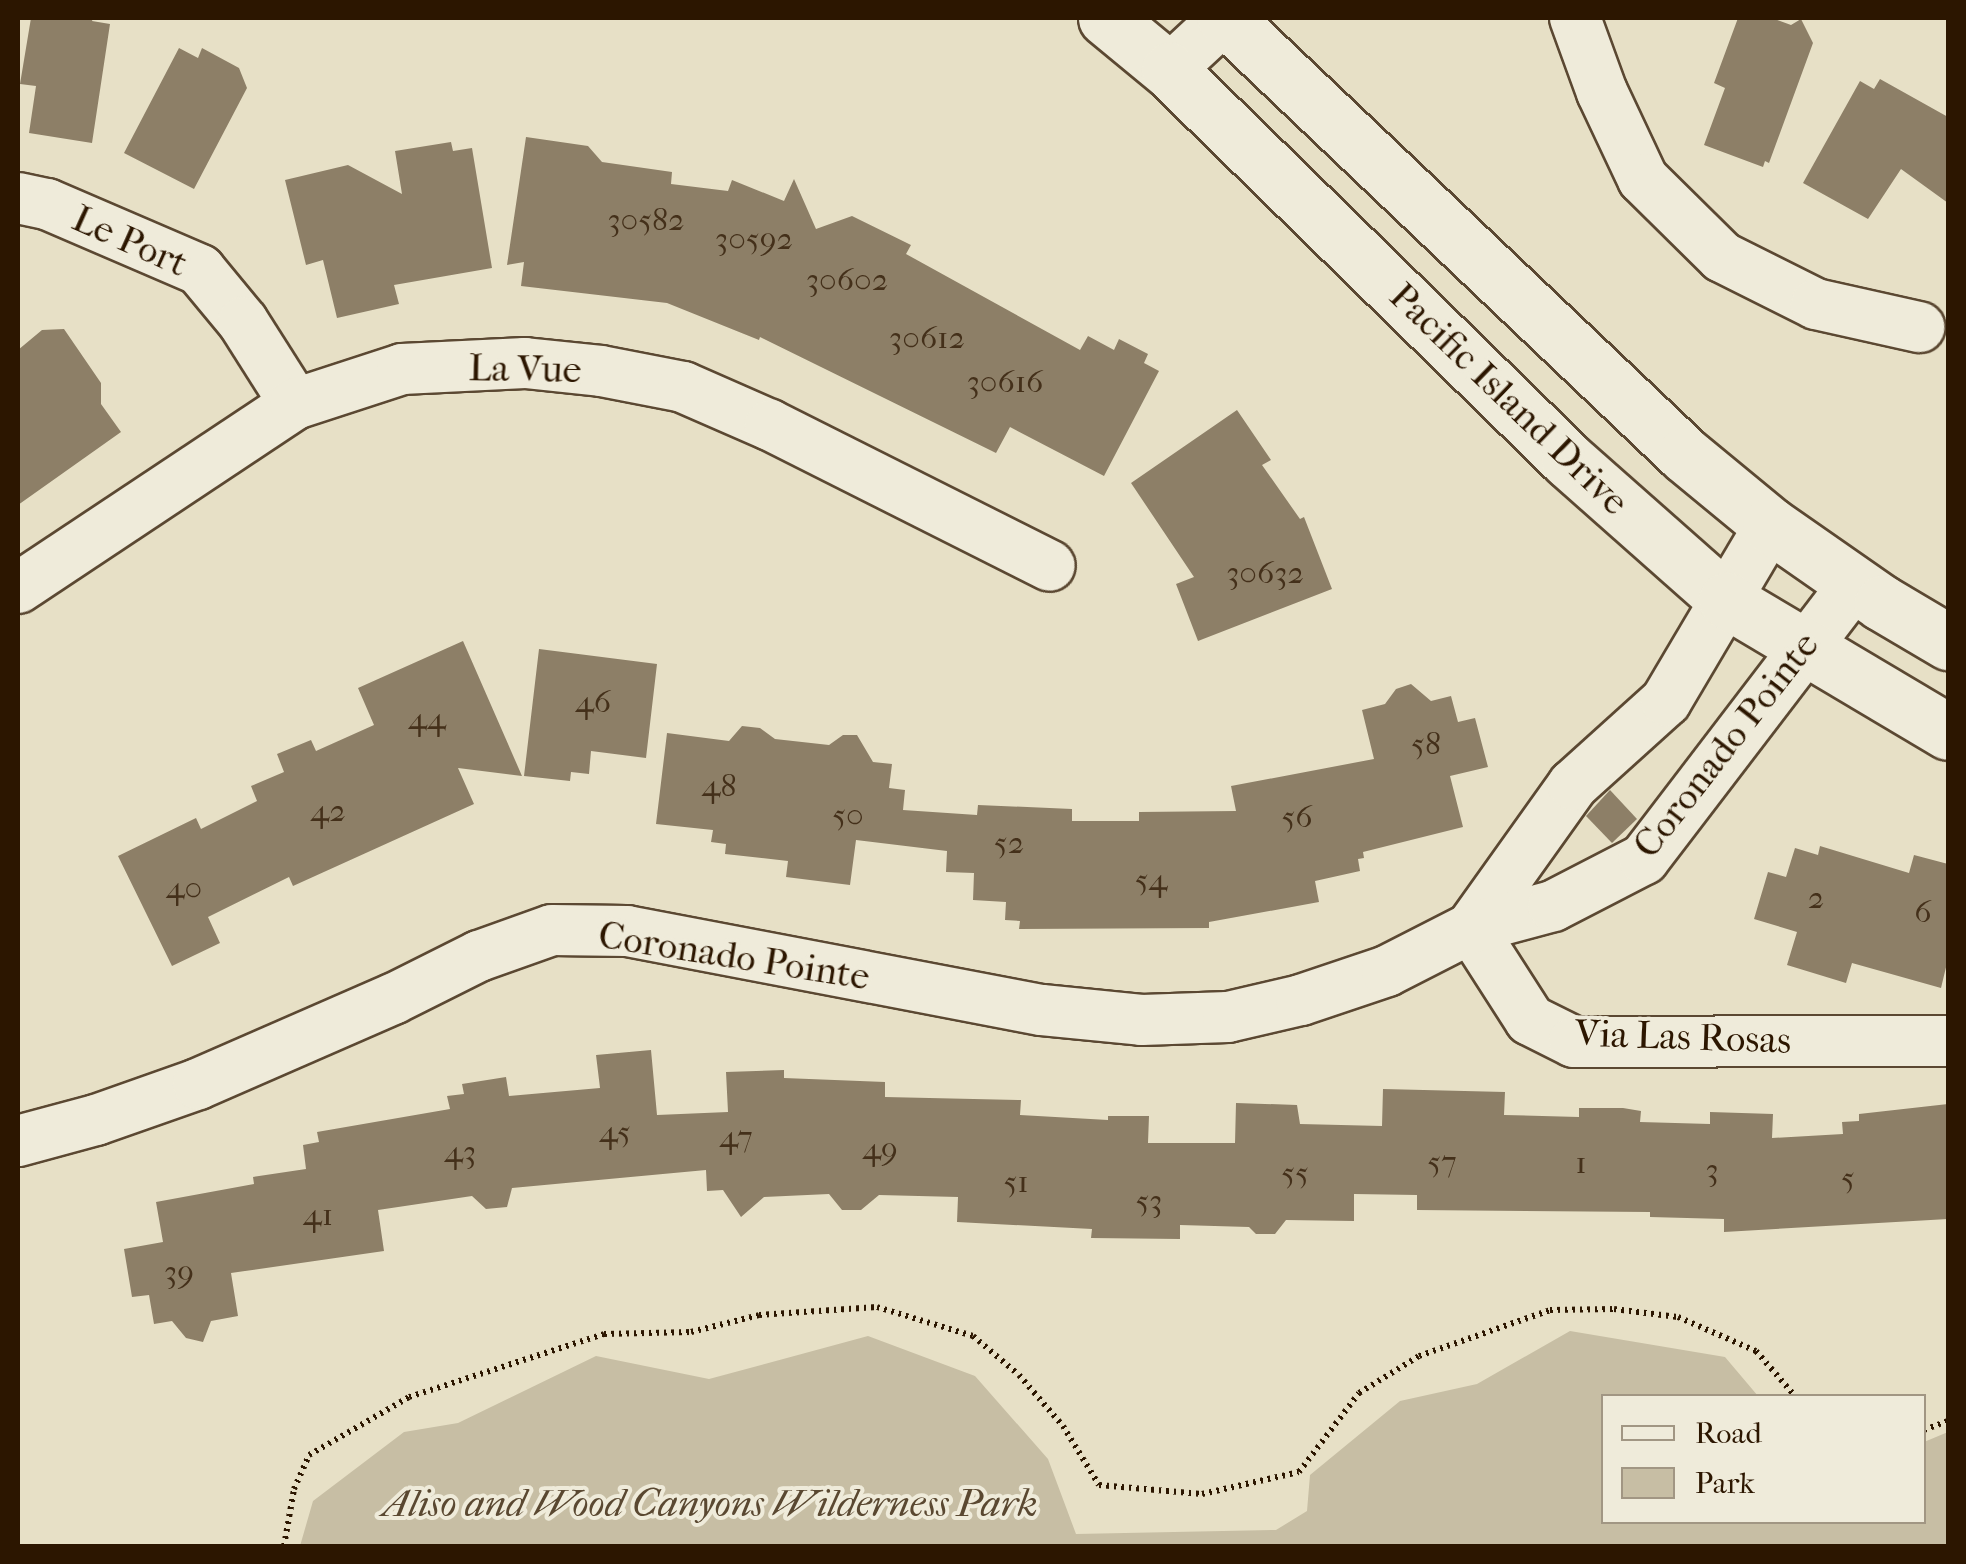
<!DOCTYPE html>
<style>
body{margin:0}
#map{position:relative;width:1966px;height:1564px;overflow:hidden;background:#e7e0c6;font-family:"IM FELL French Canon",serif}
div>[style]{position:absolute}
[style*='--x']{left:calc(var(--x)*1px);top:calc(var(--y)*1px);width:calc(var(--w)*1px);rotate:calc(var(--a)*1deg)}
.green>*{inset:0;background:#c7bea4}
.building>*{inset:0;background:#8d7f67}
.path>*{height:6px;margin-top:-3px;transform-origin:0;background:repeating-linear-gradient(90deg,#2c1600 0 2.5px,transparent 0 7.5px)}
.roads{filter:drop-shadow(2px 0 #5b4832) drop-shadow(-2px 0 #5b4832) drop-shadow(0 2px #5b4832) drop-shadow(0 -2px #5b4832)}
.street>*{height:50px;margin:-25px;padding:0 25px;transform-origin:25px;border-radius:25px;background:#efebda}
.secondary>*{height:55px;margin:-27.5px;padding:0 27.5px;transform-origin:27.5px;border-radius:27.5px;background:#efebda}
span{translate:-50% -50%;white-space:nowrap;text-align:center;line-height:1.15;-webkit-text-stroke:8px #efebda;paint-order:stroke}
.number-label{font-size:32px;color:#44301a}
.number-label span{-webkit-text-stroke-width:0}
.street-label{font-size:38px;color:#2c1600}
.park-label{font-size:38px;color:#5a4831;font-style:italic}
.frame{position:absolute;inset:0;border:20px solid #2c1600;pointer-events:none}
.legend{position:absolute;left:1601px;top:1394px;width:325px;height:130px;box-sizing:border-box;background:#efebda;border:2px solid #a19683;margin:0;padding:12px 18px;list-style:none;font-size:30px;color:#2c1600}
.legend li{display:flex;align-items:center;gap:20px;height:50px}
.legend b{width:50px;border:2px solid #a19683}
</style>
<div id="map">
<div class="green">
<div style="clip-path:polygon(1570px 1331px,1725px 1357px,1758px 1396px,1604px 1396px,1604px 1522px,1924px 1522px,1924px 1442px,1948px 1432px,1948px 1546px,300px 1546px,313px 1501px,404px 1432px,458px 1423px,596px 1356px,709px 1379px,868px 1336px,975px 1376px,1048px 1459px,1076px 1534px,1276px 1530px,1307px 1511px,1310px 1475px,1400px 1401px,1477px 1384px)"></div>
</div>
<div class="building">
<div style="clip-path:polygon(31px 18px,93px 18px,92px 21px,110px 24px,92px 143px,29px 133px,36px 86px,20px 84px)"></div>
<div style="clip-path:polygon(1738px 18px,1772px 18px,1791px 25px,1801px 19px,1813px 43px,1769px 163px,1765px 161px,1763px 167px,1704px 145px,1725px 88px,1714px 83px)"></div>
<div style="clip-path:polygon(179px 48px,198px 58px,202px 48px,239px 68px,247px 88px,194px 189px,124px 153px)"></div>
<div style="clip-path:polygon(1880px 79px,1948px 117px,1948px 203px,1901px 169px,1868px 219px,1803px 183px,1860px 81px,1874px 89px)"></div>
<div style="clip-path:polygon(526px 137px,588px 146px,602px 162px,672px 172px,671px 184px,728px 191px,732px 180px,784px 201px,794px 179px,816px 229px,852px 216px,911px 245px,906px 254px,1080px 350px,1088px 336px,1114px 350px,1119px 339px,1148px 354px,1144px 363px,1159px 371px,1104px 476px,1010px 427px,996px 453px,760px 337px,759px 340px,667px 303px,521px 286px,524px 262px,507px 265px)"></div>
<div style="clip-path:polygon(451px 142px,453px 151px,472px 148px,492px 268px,394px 285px,399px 304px,337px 318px,323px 260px,306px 265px,285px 180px,348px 165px,402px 194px,395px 151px)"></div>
<div style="clip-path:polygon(64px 329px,101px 383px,101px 404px,121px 432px,18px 505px,18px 350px,42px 330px)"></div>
<div style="clip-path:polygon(1237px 410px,1271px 460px,1262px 465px,1300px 519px,1304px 517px,1332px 589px,1198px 641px,1176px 584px,1194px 577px,1131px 483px)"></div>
<div style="clip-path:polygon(463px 641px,522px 776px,458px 768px,474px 804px,293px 886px,289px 877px,208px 917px,220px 943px,172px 966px,118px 856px,196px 818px,201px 829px,257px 801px,251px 786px,284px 772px,277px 754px,311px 740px,316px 751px,374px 725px,358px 688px)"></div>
<div style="clip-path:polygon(539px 649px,657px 664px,646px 758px,591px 751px,589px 774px,571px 772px,570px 781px,524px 776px)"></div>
<div style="clip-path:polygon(1411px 684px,1431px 701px,1451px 696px,1458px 722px,1475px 718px,1488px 767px,1450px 776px,1463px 827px,1363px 852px,1364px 858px,1358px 859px,1360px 871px,1315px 881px,1319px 902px,1209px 922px,1209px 928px,1019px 929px,1020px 921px,1005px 920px,1006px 902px,973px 900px,974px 873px,946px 872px,947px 851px,856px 840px,850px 885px,786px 877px,788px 861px,725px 854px,726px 844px,711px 842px,713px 830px,656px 824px,667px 733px,729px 741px,742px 726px,760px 728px,775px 739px,829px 745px,843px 735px,857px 735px,873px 762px,892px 764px,889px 788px,905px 790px,903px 810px,977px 815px,978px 805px,1072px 809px,1072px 821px,1139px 821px,1139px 812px,1236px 811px,1231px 786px,1374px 759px,1362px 710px,1385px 704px,1396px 689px)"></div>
<div style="clip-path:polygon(1610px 790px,1637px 819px,1612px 843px,1586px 816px)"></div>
<div style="clip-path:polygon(1820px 846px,1909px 873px,1914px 855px,1948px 864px,1948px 959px,1941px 988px,1852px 963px,1846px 983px,1787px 965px,1797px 932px,1754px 919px,1768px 872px,1786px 877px,1795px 848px,1818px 855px)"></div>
<div style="clip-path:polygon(651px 1050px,657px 1115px,728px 1112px,726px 1072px,784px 1070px,784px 1078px,885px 1082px,885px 1097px,1021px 1100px,1020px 1115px,1108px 1120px,1108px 1116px,1149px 1116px,1148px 1143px,1235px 1143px,1236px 1103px,1297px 1105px,1300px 1124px,1382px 1126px,1383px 1089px,1505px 1092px,1504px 1115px,1579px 1117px,1579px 1108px,1623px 1108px,1641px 1111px,1640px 1122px,1710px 1124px,1710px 1112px,1773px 1114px,1772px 1138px,1843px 1134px,1842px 1122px,1859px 1121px,1859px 1114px,1948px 1104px,1948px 1219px,1724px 1232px,1724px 1219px,1650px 1217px,1650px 1212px,1417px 1210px,1417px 1195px,1354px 1194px,1354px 1221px,1286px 1220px,1275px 1234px,1256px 1234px,1249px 1227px,1180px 1225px,1180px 1239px,1091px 1238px,1092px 1229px,957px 1222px,958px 1197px,879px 1195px,861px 1210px,842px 1210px,829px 1194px,764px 1197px,741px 1217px,723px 1190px,707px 1191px,706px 1170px,512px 1188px,507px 1207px,486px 1209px,472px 1196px,378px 1210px,384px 1251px,231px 1273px,238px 1316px,211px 1321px,203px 1342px,186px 1338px,172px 1321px,154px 1324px,149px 1295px,132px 1297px,124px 1249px,163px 1242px,156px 1202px,254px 1184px,253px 1177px,306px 1169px,303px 1145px,319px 1142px,317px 1132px,450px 1109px,447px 1096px,464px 1094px,462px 1084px,506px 1077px,509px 1096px,600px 1088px,596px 1055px)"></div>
</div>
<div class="path">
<div style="--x:1924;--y:1430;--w:26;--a:-21"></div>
<div style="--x:284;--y:1546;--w:58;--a:-80"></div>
<div style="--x:294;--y:1489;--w:37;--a:-66"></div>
<div style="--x:309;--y:1455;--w:116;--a:-30.1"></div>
<div style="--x:409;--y:1397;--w:205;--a:-17.9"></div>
<div style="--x:604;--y:1334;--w:87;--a:-1.3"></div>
<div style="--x:691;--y:1332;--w:70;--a:-14"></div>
<div style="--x:759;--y:1315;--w:118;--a:-3.9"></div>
<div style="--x:877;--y:1307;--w:100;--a:16.8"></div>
<div style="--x:973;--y:1336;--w:60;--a:40.3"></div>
<div style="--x:1019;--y:1375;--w:67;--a:49.2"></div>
<div style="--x:1063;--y:1426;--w:69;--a:58.6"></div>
<div style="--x:1099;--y:1485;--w:103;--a:5"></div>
<div style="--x:1202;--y:1494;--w:99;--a:-12.8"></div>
<div style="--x:1299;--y:1472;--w:99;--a:-52.8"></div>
<div style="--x:1359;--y:1393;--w:70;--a:-31.7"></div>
<div style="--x:1419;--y:1356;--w:139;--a:-19.3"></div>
<div style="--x:1550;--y:1310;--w:64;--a:-0.9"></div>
<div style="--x:1614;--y:1309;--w:64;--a:7.1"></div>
<div style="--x:1678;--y:1317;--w:85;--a:23.6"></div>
<div style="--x:1756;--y:1351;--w:60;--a:49.1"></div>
</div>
<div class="roads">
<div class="street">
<div style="--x:1575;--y:18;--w:79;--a:70"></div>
<div style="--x:1602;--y:92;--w:96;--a:64.8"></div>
<div style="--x:1643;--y:179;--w:111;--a:44.6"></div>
<div style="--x:1722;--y:257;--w:105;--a:26.6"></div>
<div style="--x:1816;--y:304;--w:106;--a:12.6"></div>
<div style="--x:1169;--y:70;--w:76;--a:-42.9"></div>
<div style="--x:18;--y:198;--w:30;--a:12"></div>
<div style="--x:47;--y:204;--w:167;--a:23.3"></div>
<div style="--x:200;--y:270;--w:67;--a:50.4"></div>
<div style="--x:243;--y:322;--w:97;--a:57.6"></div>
<div style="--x:18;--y:588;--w:333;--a:-33.6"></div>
<div style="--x:295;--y:404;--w:113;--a:-18.1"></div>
<div style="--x:402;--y:369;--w:123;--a:-2.8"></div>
<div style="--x:525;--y:363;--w:76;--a:6"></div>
<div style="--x:601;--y:371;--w:84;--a:11"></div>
<div style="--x:683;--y:387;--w:95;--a:23.6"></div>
<div style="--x:770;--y:425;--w:313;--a:26.7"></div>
<div style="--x:1471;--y:928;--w:109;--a:57.3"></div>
<div style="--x:1530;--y:1020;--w:49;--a:26.6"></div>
<div style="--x:1574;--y:1042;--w:374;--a:-0.2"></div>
<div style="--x:1471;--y:928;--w:176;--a:-54.5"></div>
<div style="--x:1573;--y:785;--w:125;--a:-42.1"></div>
<div style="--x:1666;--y:701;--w:204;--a:-59.4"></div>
<div style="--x:18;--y:1141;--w:81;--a:-15.1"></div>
<div style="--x:96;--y:1120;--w:108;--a:-19.4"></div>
<div style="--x:198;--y:1084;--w:213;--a:-23.6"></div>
<div style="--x:393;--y:999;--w:96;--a:-26.6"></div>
<div style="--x:479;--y:956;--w:77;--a:-19.6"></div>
<div style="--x:552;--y:930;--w:75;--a:0.8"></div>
<div style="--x:627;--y:931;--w:422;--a:10.8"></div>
<div style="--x:1042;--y:1010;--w:100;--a:5.7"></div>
<div style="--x:1142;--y:1020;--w:86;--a:-2"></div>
<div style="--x:1228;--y:1017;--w:75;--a:-13.1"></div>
<div style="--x:1301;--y:1000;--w:91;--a:-18.6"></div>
<div style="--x:1387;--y:971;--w:94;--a:-27.1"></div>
<div style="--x:1471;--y:928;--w:85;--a:-15"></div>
<div style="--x:1553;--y:906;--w:102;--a:-27.3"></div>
<div style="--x:1644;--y:859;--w:347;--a:-52.6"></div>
</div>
<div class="secondary">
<div style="--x:1106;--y:18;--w:82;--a:39.5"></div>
<div style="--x:1169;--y:70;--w:559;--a:44.35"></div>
<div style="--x:1569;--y:461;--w:210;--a:41.5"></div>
<div style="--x:1726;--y:600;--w:258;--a:30.7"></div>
<div style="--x:1225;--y:18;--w:634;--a:43.53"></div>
<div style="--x:1685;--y:455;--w:110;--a:39.5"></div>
<div style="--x:1770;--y:525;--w:136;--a:34.9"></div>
<div style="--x:1882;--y:603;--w:77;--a:30.6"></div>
</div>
</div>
<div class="number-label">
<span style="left:646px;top:220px">30582</span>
<span style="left:754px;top:239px">30592</span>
<span style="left:847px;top:280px">30602</span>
<span style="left:927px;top:338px">30612</span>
<span style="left:1005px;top:382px">30616</span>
<span style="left:1265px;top:573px">30632</span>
<span style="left:593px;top:702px">46</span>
<span style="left:427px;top:719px">44</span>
<span style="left:1426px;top:744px">58</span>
<span style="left:719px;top:786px">48</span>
<span style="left:328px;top:811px">42</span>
<span style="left:848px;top:815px">50</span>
<span style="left:1297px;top:817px">56</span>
<span style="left:1009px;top:843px">52</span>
<span style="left:1151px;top:880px">54</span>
<span style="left:184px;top:888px">40</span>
<span style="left:1816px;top:898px">2</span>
<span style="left:1923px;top:912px">6</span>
<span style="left:615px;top:1132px">45</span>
<span style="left:736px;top:1137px">47</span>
<span style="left:880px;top:1149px">49</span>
<span style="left:460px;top:1152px">43</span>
<span style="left:1442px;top:1162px">57</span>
<span style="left:1581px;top:1163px">1</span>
<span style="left:1712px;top:1170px">3</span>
<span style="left:1295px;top:1173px">55</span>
<span style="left:1848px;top:1178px">5</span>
<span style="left:1016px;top:1182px">51</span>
<span style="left:1149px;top:1201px">53</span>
<span style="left:318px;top:1215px">41</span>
<span style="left:179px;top:1272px">39</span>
</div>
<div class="street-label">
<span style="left:130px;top:241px;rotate:24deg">Le Port</span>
<span style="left:525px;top:369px;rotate:1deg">La Vue</span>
<span style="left:1509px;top:399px;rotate:44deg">Pacific Island Drive</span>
<span style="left:1726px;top:745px;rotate:-52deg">Coronado Pointe</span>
<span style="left:734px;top:956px;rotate:9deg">Coronado Pointe</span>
<span style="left:1683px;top:1037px;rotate:2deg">Via Las Rosas</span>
</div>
<div class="park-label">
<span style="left:710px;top:1504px">Aliso and Wood Canyons Wilderness Park</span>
</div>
<div class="frame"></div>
<ul class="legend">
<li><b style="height:12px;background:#efebda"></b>Road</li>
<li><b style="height:28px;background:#c7bea4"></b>Park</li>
</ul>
</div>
